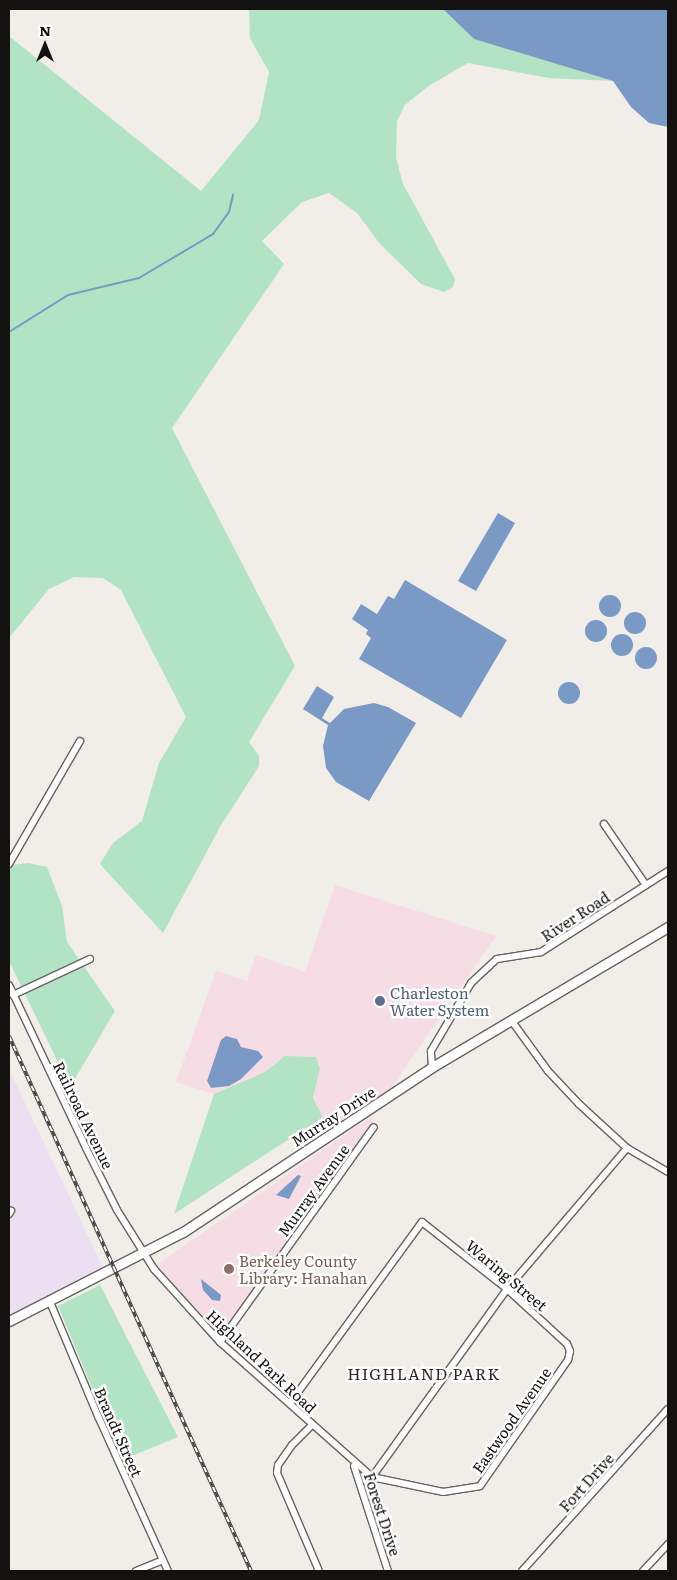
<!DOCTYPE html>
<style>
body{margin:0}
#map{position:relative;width:677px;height:1580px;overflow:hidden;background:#f1ede9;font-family:Literata,serif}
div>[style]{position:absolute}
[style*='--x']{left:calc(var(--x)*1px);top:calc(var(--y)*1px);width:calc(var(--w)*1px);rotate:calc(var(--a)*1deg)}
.commercial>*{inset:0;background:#f6dde5}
.industrial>*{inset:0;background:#eddff2}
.green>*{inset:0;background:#b3e3c5}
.water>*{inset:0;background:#7b99c5}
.round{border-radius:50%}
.stream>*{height:2px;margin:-1px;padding:0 1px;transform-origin:1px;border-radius:1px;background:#7b99c5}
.roads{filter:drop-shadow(1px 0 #676360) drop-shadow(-1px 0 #676360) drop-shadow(0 1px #676360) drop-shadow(0 -1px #676360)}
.street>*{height:6px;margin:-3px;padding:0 3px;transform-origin:3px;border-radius:3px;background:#fff}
.secondary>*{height:9px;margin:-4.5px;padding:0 4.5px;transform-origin:4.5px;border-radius:4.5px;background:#fff}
.rail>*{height:4px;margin-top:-2px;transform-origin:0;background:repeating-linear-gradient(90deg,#fff 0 5.5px,#444140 0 11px);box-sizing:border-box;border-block:1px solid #444140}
.dots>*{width:14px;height:14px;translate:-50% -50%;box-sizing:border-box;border:2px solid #fff;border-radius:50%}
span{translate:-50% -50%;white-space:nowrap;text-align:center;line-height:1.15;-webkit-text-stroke:5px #fff;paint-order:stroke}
.street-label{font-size:15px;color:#141211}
.service-label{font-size:15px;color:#4e5e75}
.left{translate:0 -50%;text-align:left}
.education-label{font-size:15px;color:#785e54}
.neighbourhood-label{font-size:16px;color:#2e2b27;letter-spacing:1px}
.frame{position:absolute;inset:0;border:10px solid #141211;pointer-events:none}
.north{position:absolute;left:20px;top:20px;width:50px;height:50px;-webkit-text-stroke:4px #fff;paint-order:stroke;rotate:0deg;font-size:14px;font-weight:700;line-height:20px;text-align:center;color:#141211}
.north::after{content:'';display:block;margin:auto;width:18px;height:22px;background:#141211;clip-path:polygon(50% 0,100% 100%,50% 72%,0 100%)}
</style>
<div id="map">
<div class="commercial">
<div style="clip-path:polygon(335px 885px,496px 936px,385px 1097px,331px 1133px,313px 1098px,320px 1069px,285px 1056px,265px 1072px,214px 1094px,176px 1082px,216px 971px,247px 981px,256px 955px,305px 972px)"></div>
<div style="clip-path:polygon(372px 1116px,374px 1127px,220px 1342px,153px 1267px)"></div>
</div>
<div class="industrial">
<div style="clip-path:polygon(9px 1069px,106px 1274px,9px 1321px)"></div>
</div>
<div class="green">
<div style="clip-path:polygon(249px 9px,443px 9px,474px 39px,613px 81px,549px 78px,468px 63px,430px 85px,405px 105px,397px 121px,396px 157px,403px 184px,455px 279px,453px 287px,444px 292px,421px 284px,380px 244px,357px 213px,329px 193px,302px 202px,262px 241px,284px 264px,172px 428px,295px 666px,249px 742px,259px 756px,259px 766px,220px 827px,163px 933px,100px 864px,113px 843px,142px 821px,159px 763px,186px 717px,121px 590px,103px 578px,74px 577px,49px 589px,9px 638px,9px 36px,201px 191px,259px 120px,269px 72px,250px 38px)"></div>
<div style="clip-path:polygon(28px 863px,47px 867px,62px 906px,67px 942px,115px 1011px,70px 1087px,9px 961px,9px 871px,12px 865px)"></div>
<div style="clip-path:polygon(285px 1056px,316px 1057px,320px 1069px,313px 1098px,323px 1117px,174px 1214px,214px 1094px,265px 1072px)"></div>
<div style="clip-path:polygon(100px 1285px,178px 1437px,122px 1460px,58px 1306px)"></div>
</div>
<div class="water">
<div style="clip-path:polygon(443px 9px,668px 9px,668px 127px,649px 123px,631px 107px,613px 81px,474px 39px)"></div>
<div style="clip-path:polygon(498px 513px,515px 523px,476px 591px,458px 581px)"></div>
<div style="clip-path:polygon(405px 580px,507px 640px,461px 718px,359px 659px,371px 638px,366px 634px,368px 630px,352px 619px,361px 604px,377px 614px,388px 596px,394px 599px)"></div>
<div class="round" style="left:599px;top:595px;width:22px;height:22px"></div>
<div class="round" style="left:624px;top:612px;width:22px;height:22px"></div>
<div class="round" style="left:585px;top:620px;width:22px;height:22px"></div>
<div class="round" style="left:611px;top:634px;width:22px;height:22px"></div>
<div class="round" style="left:635px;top:647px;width:22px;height:22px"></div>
<div class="round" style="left:558px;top:682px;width:22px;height:22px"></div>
<div style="clip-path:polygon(317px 686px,334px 697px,322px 718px,330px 723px,344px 709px,374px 703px,388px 707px,416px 723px,369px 801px,336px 782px,326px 768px,323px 746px,328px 725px,303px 709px)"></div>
<div style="clip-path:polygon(226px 1036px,237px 1039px,241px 1047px,258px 1051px,263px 1057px,241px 1079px,229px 1086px,211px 1088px,207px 1081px,221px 1040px)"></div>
<div style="clip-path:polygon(298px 1175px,301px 1176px,289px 1199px,276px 1195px)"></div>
<div style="clip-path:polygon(201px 1279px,221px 1295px,220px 1301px,212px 1300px,203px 1290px)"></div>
</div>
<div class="stream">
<div style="--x:9;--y:332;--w:70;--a:-32.1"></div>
<div style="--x:68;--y:295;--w:73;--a:-13.5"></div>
<div style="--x:139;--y:278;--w:86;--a:-30.7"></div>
<div style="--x:213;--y:234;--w:27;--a:-54"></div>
<div style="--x:229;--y:212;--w:18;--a:-77"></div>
</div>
<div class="roads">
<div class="street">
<div style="--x:604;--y:824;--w:74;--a:55.5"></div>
<div style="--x:9;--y:864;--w:142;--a:-60"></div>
<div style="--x:9;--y:985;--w:180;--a:64.7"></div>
<div style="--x:86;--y:1148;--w:69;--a:63.4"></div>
<div style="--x:117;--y:1210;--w:70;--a:57.9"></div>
<div style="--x:154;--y:1269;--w:98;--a:47.9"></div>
<div style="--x:220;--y:1342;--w:203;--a:41.6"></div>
<div style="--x:372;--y:1477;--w:73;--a:11.9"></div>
<div style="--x:443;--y:1492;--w:37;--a:-9"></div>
<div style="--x:480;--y:1486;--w:154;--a:-55.1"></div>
<div style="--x:568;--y:1360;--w:9;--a:-77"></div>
<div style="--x:570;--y:1351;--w:8;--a:-113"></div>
<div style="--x:567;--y:1344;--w:81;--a:-137.5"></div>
<div style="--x:507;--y:1289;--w:108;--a:-141.8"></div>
<div style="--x:422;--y:1222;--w:224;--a:126.1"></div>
<div style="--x:13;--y:995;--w:85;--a:-25.1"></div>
<div style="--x:511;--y:1020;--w:63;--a:54"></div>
<div style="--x:548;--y:1071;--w:45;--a:46.8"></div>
<div style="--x:579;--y:1104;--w:65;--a:42.5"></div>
<div style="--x:627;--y:1148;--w:48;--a:30.3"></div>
<div style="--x:432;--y:1067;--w:16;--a:-94"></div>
<div style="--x:431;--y:1051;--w:79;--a:-59.5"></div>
<div style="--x:471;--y:983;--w:35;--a:-43"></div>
<div style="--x:497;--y:959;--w:45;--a:-9"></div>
<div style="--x:541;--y:952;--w:151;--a:-32.5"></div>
<div style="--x:9;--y:1214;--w:4;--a:-56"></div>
<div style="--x:50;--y:1302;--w:124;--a:67.2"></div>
<div style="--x:98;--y:1416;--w:170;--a:65.7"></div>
<div style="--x:220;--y:1342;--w:264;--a:-54.4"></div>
<div style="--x:312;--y:1425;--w:28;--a:135"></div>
<div style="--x:292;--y:1445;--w:24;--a:125"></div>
<div style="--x:278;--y:1465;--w:8;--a:97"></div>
<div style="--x:277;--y:1473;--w:107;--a:66.8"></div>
<div style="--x:354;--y:1466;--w:110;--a:72.1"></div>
<div style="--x:372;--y:1477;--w:231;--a:-54.3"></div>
<div style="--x:507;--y:1289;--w:185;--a:-49.6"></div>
<div style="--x:136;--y:1571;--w:29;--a:-22"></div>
<div style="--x:522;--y:1571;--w:218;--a:-48"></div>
<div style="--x:643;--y:1571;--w:37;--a:-47"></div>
</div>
<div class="secondary">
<div style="--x:9;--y:1321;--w:195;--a:-27.1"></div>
<div style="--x:183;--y:1232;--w:299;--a:-33.5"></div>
<div style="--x:432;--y:1067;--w:274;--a:-30.7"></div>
</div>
</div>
<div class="rail">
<div style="--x:9;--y:1036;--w:587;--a:65.66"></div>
</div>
<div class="dots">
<div style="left:380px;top:1001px;background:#5c6f8a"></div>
<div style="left:229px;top:1269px;background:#8d6e63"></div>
</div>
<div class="street-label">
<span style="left:575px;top:916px;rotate:-33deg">River Road</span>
<span style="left:84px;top:1115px;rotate:64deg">Railroad Avenue</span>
<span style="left:333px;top:1116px;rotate:-33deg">Murray Drive</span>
<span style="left:313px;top:1190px;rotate:-54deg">Murray Avenue</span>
<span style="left:507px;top:1275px;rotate:40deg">Waring Street</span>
<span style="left:262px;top:1361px;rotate:43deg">Highland Park Road</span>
<span style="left:511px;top:1420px;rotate:-55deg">Eastwood Avenue</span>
<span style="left:119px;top:1432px;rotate:66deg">Brandt Street</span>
<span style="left:586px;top:1482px;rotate:-48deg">Fort Drive</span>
<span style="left:383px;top:1514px;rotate:72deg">Forest Drive</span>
</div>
<div class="service-label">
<span class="left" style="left:390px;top:1001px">Charleston<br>Water System</span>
</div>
<div class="education-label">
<span class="left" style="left:239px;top:1269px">Berkeley County<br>Library: Hanahan</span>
</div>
<div class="neighbourhood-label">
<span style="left:424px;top:1373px">HIGHLAND PARK</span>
</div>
<div class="frame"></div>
<div class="north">N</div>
</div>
